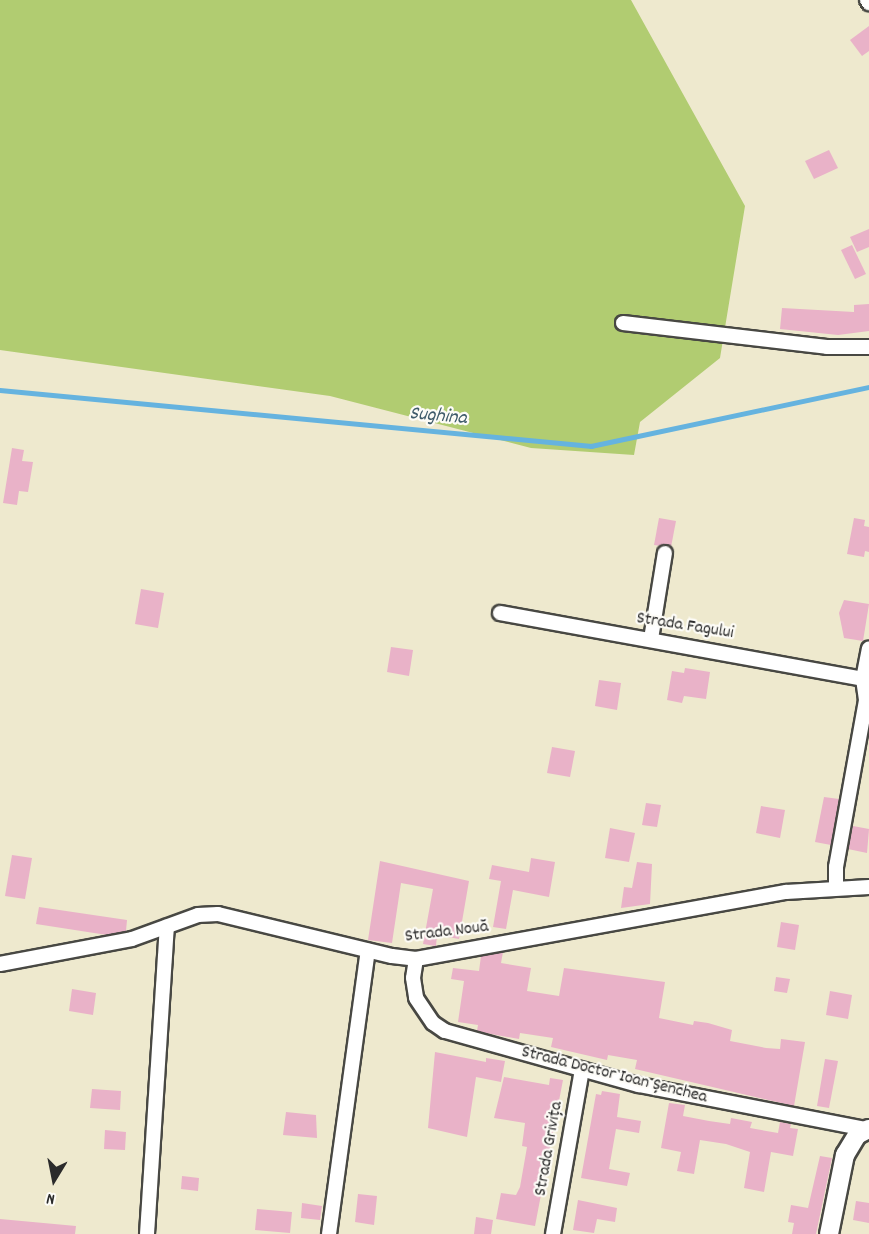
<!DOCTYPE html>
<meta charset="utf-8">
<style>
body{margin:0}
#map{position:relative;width:869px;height:1234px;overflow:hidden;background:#eee9ce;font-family:Dekko,sans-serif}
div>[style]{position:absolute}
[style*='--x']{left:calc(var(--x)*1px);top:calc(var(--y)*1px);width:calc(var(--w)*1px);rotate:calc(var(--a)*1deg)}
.green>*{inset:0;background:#b1cc71}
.stream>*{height:4.5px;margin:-2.25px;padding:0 2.25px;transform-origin:2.25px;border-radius:2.25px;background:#65b3df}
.building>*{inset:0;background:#e9b2c8}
.roads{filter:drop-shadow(2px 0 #484843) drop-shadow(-2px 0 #484843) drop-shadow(0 2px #484843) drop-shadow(0 -2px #484843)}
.minor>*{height:14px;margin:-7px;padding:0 7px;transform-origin:7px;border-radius:7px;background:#fff}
.major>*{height:18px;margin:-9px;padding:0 9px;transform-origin:9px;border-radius:9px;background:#fff}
span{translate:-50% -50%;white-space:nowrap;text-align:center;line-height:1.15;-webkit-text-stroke:4.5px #fdfcf7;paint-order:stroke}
.street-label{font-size:18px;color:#2b2b2b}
.water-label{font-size:20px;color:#3f5b6a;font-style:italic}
.north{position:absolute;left:24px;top:1150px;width:60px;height:60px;-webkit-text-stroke:4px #fdfcf7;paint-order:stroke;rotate:190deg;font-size:16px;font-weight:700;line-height:24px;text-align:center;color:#2b2b2b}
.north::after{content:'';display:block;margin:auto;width:21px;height:27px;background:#2b2b2b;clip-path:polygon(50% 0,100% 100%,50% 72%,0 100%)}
</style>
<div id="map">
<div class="green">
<div style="clip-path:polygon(0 0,631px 0,745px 206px,720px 358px,640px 422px,634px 455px,531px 448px,330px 396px,0 350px)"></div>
</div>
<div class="stream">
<div style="--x:0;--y:390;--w:594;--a:5.41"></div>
<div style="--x:591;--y:446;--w:284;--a:-12"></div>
</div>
<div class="building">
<div style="clip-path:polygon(869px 26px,869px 51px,862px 56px,850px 40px)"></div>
<div style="clip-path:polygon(829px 150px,838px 168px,814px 179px,805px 161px)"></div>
<div style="clip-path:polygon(869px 229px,869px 247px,857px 252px,850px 237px)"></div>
<div style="clip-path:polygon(852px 245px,866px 274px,855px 279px,841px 250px)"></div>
<div style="clip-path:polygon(869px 304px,869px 331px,838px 335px,780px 329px,782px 308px,854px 312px,854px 305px)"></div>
<div style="clip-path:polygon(12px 448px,24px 450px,22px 461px,33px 462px,28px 492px,19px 491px,17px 505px,3px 503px)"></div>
<div style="clip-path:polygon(659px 518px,676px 521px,671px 547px,654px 545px)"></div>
<div style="clip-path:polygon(854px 518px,865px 520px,864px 526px,869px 527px,869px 552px,865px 551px,864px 557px,847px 554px)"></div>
<div style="clip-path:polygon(141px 589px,164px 593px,158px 628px,135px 624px)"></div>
<div style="clip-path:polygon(844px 600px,869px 604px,863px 641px,844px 638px,839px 613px)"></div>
<div style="clip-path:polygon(391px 647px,413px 650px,409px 676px,387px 672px)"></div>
<div style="clip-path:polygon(685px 668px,710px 672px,706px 699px,684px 696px,682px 703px,667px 700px,672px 671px,684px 673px)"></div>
<div style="clip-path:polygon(599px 680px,621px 683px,617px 710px,595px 706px)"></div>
<div style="clip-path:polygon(552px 747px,575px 751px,570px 777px,547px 773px)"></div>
<div style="clip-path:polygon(824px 797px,839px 799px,831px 845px,815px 842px)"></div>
<div style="clip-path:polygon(646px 803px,661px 805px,657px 827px,642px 825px)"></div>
<div style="clip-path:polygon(761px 806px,785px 810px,780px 838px,756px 833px)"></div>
<div style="clip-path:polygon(853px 826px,869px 829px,867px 853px,848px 849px)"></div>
<div style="clip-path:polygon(610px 828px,635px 833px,629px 862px,605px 858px)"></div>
<div style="clip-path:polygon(12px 855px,32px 858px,25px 899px,5px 896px)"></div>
<div style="clip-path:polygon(531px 858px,555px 862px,549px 897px,513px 890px,506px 929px,493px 927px,501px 881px,489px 879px,492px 865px,529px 872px)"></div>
<div style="clip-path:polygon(380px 861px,469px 881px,459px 939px,437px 935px,436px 946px,423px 944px,433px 889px,401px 883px,392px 943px,368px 940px)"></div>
<div style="clip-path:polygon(637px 862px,652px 864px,650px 904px,621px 908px,624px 887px,632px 888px)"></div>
<div style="clip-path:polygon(39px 907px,127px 920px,126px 931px,107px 935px,36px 924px)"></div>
<div style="clip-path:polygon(781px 922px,799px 925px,795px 950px,777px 947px)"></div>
<div style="clip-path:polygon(503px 952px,501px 963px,531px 968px,527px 991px,559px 996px,564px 968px,665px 982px,659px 1018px,693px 1025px,694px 1021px,708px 1023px,732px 1030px,730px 1041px,766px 1048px,780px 1049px,781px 1039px,805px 1042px,794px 1106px,635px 1069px,637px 1060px,608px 1055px,607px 1060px,551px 1047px,553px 1038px,520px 1033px,519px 1039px,491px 1034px,477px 1031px,478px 1025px,458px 1022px,464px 981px,451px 979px,453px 968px,479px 971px,481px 956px)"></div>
<div style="clip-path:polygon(776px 977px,790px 979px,787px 993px,774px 991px)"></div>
<div style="clip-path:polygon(72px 989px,96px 993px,93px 1015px,69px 1011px)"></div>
<div style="clip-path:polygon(830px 991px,852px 995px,848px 1019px,826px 1015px)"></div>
<div style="clip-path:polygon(435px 1052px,486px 1062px,486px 1058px,505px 1061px,501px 1082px,476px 1077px,467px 1137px,428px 1128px)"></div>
<div style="clip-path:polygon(825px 1059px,838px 1061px,829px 1108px,817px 1106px)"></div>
<div style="clip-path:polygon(504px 1077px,549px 1085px,550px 1078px,563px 1080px,535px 1226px,496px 1219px,501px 1193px,516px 1195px,520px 1187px,527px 1147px,522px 1146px,525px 1123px,494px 1118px)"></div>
<div style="clip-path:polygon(92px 1089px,121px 1091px,120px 1110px,90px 1108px)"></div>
<div style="clip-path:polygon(602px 1091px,620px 1094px,617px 1117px,641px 1121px,639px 1133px,616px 1129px,609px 1169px,630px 1173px,627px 1186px,581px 1178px,596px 1094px,601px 1095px)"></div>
<div style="clip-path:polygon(669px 1103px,685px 1105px,683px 1116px,709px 1121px,730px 1124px,731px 1118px,752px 1122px,750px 1128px,778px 1133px,780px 1122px,791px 1124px,790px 1128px,798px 1129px,793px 1156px,771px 1152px,764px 1192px,744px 1188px,750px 1152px,726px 1144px,700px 1140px,694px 1174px,677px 1171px,681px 1152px,661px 1148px)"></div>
<div style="clip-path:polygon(286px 1112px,316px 1115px,317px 1138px,283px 1135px)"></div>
<div style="clip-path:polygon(105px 1130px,126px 1132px,125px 1150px,104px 1149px)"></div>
<div style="clip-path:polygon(820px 1156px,832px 1158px,816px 1234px,792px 1234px,794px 1223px,788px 1222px,791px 1205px,808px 1208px)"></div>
<div style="clip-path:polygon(182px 1176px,199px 1178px,198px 1191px,181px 1189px)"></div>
<div style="clip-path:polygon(358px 1194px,377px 1196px,374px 1225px,355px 1222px)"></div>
<div style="clip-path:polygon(578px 1200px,617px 1208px,615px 1222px,597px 1219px,594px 1233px,573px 1230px)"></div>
<div style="clip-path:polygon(856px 1201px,869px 1203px,869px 1223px,853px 1220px)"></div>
<div style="clip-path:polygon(302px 1203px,322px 1206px,320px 1220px,301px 1218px)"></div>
<div style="clip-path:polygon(257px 1209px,292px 1212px,290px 1233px,255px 1230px)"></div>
<div style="clip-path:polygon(476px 1217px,493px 1220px,491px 1234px,474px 1234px)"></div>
<div style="clip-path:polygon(0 1219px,76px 1226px,75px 1234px,0 1234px)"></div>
</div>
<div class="roads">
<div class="minor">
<div style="--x:867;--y:0;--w:4;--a:56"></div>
<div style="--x:623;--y:323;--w:205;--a:6.7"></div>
<div style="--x:827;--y:347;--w:42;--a:0"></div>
<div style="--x:500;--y:613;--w:369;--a:10.3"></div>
<div style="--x:651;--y:639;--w:87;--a:-80.8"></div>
<div style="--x:836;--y:887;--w:20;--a:-90"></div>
<div style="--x:836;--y:867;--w:170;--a:-79.8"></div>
<div style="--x:866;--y:700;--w:21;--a:-98"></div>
<div style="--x:863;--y:679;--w:31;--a:-79"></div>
<div style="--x:416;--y:959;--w:19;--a:99"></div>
<div style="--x:413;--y:978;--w:20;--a:81"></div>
<div style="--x:416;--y:998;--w:30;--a:56"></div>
<div style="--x:433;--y:1023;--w:14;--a:34"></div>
<div style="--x:445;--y:1031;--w:201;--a:15.6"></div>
<div style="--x:639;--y:1085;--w:231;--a:11"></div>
<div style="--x:0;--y:964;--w:134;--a:-10.7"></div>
<div style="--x:132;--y:939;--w:70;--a:-20"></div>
<div style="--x:198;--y:915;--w:20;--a:-3"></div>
<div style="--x:218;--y:914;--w:179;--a:13.6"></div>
<div style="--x:392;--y:956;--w:24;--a:7"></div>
<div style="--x:416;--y:959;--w:376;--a:-10.3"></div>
<div style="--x:786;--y:892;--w:83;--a:-3.4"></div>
<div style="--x:147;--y:1234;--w:308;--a:-86.3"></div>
<div style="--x:329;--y:1234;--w:286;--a:-82.2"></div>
<div style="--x:553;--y:1234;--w:167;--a:-80"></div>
</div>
<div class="major">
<div style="--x:829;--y:1234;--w:81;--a:-78.6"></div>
<div style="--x:845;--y:1155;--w:23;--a:-59"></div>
<div style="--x:857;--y:1135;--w:13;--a:-27"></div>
</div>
</div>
<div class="street-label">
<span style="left:685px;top:627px;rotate:9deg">Strada Fagului</span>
<span style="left:447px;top:933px;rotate:-7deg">Strada Nouă</span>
<span style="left:614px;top:1076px;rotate:14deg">Strada Doctor Ioan Șenchea</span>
<span style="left:550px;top:1149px;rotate:-80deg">Strada Grivița</span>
</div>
<div class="water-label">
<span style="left:438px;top:417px;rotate:5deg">Sughina</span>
</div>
<div class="north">N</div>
</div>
